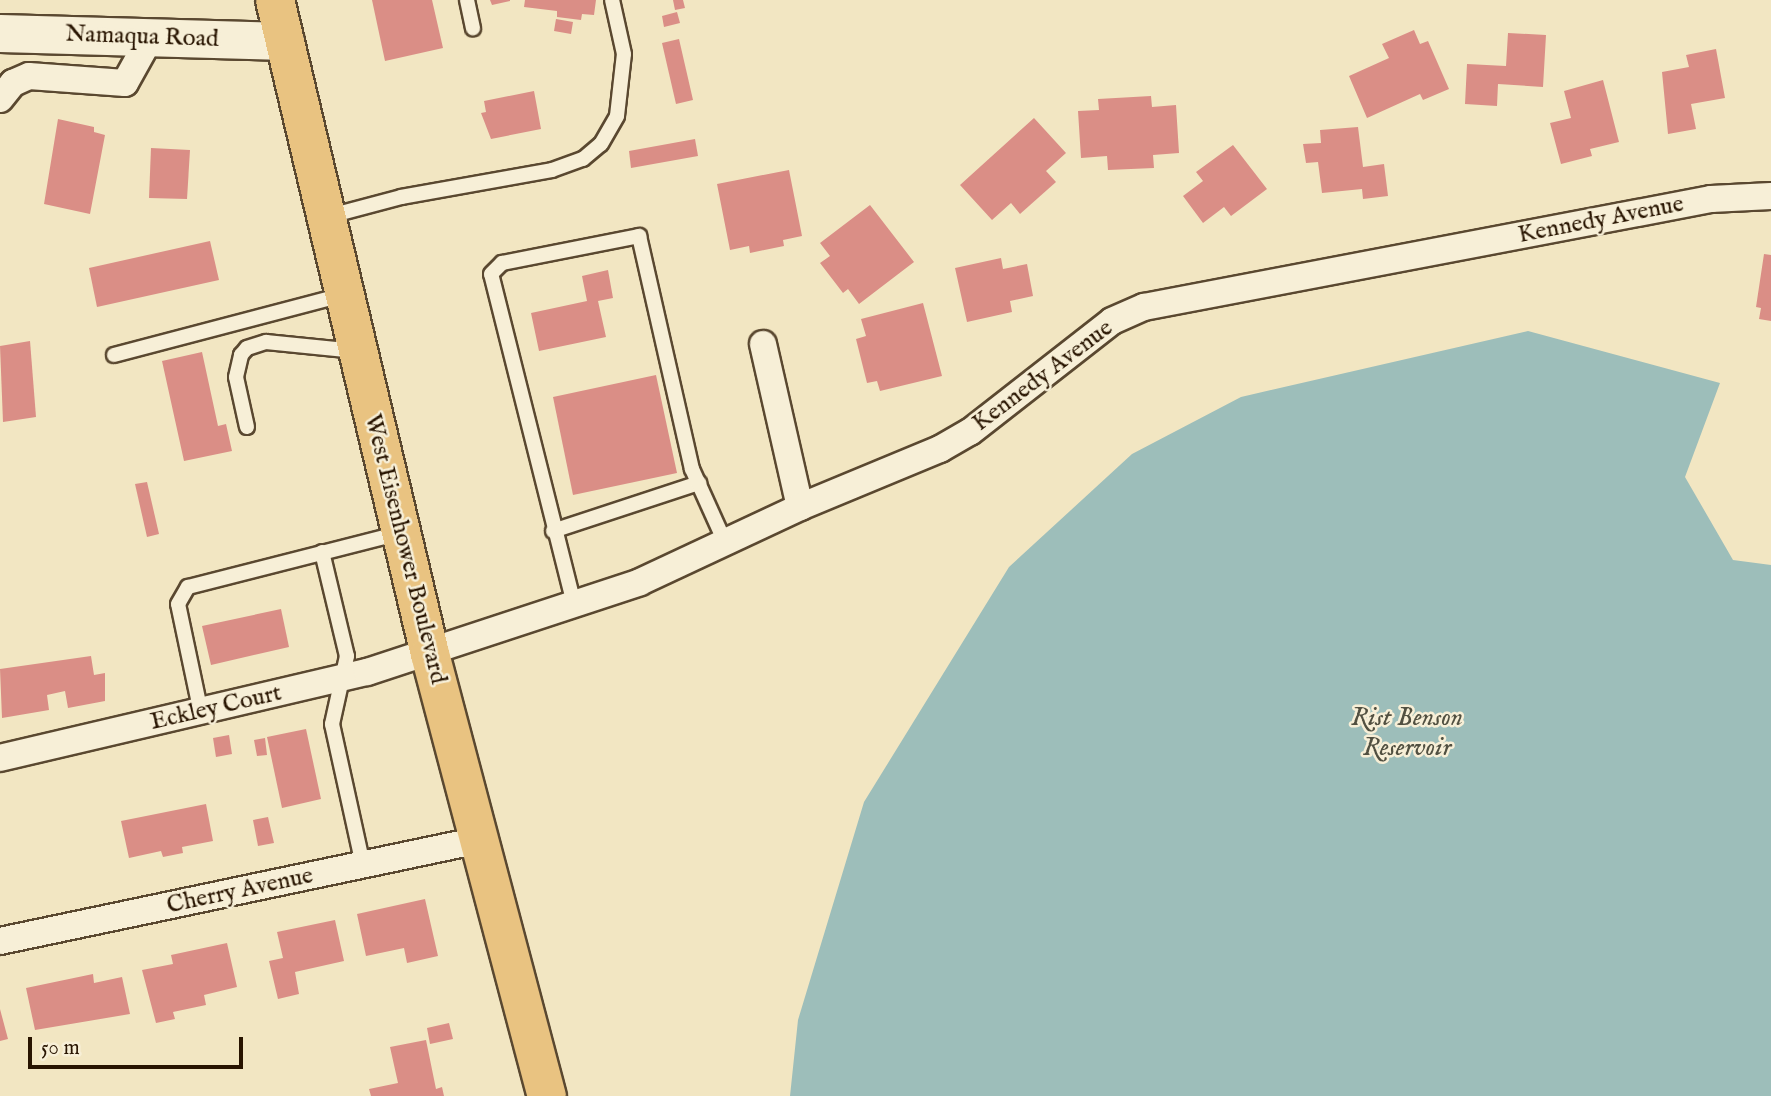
<!DOCTYPE html>
<style>
body{margin:0}
#map{position:relative;width:1771px;height:1096px;overflow:hidden;background:#f2e6c2;font-family:"IM FELL English",serif}
div>[style]{position:absolute}
[style*='--x']{left:calc(var(--x)*1px);top:calc(var(--y)*1px);width:calc(var(--w)*1px);rotate:calc(var(--a)*1deg)}
.water>*{inset:0;background:#9dbeba}
.building>*{inset:0;background:#da8e86}
.roads{filter:drop-shadow(2px 0 #5a4830) drop-shadow(-2px 0 #5a4830) drop-shadow(0 2px #5a4830) drop-shadow(0 -2px #5a4830)}
.service>*{height:14px;margin:-7px;padding:0 7px;transform-origin:7px;border-radius:7px;background:#f7efd7}
.minor>*{height:26px;margin:-13px;padding:0 13px;transform-origin:13px;border-radius:13px;background:#f7efd7}
.secondary>*{height:37px;margin:-18.5px;padding:0 18.5px;transform-origin:18.5px;border-radius:18.5px;background:#f7efd7}
.trunk>*{height:38px;margin:-19px;padding:0 19px;transform-origin:19px;border-radius:19px;background:#e9c381}
span{translate:-50% -50%;white-space:nowrap;text-align:center;line-height:1.15;-webkit-text-stroke:5px #f7efd7;paint-order:stroke}
.street-label{font-size:24px;color:#281400}
.water-label{font-size:26px;color:#515041;font-style:italic}
.scale{position:absolute;left:28px;top:1037px;width:215px;height:32px;box-sizing:border-box;border:4px solid #281400;border-top:0;padding-left:9px;font-size:21px;line-height:24px;white-space:nowrap;color:#281400;-webkit-text-stroke:5px #f7efd7;paint-order:stroke}
</style>
<div id="map">
<div class="water">
<div style="clip-path:polygon(1528px 331px,1720px 383px,1685px 477px,1733px 560px,1771px 565px,1771px 1096px,790px 1096px,798px 1020px,864px 802px,1009px 567px,1132px 454px,1241px 397px)"></div>
</div>
<div class="building">
<div style="clip-path:polygon(372px 0,432px 0,443px 48px,385px 61px)"></div>
<div style="clip-path:polygon(490px 0,510px 0,510px 1px,492px 5px)"></div>
<div style="clip-path:polygon(525px 0,596px 0,594px 15px,582px 14px,581px 20px,557px 17px,557px 11px,524px 7px)"></div>
<div style="clip-path:polygon(673px 0,683px 0,685px 8px,675px 10px)"></div>
<div style="clip-path:polygon(677px 12px,680px 23px,664px 27px,662px 16px)"></div>
<div style="clip-path:polygon(556px 19px,573px 22px,571px 34px,554px 31px)"></div>
<div style="clip-path:polygon(1414px 30px,1420px 44px,1428px 41px,1449px 89px,1423px 100px,1420px 94px,1367px 118px,1349px 76px,1389px 58px,1382px 44px)"></div>
<div style="clip-path:polygon(1508px 33px,1546px 35px,1543px 87px,1498px 84px,1497px 106px,1465px 104px,1467px 64px,1506px 66px)"></div>
<div style="clip-path:polygon(679px 39px,693px 100px,676px 104px,662px 43px)"></div>
<div style="clip-path:polygon(1716px 49px,1725px 98px,1691px 104px,1696px 129px,1668px 134px,1662px 72px,1689px 67px,1686px 55px)"></div>
<div style="clip-path:polygon(1603px 80px,1619px 142px,1590px 149px,1592px 156px,1561px 164px,1550px 123px,1571px 118px,1564px 91px)"></div>
<div style="clip-path:polygon(534px 91px,541px 129px,491px 139px,481px 113px,486px 112px,484px 101px)"></div>
<div style="clip-path:polygon(1151px 96px,1152px 107px,1176px 105px,1179px 153px,1153px 155px,1154px 168px,1108px 170px,1107px 156px,1081px 158px,1078px 111px,1099px 110px,1098px 99px)"></div>
<div style="clip-path:polygon(1034px 118px,1066px 153px,1046px 171px,1056px 182px,1020px 214px,1011px 203px,992px 220px,960px 185px)"></div>
<div style="clip-path:polygon(58px 119px,94px 127px,94px 132px,105px 135px,90px 214px,44px 204px)"></div>
<div style="clip-path:polygon(1358px 127px,1363px 167px,1384px 164px,1388px 196px,1363px 199px,1362px 189px,1322px 193px,1318px 162px,1306px 163px,1303px 144px,1321px 143px,1320px 130px)"></div>
<div style="clip-path:polygon(695px 139px,698px 156px,631px 168px,629px 151px)"></div>
<div style="clip-path:polygon(1233px 145px,1267px 189px,1231px 216px,1224px 207px,1203px 223px,1183px 196px,1203px 181px,1196px 172px)"></div>
<div style="clip-path:polygon(151px 148px,190px 150px,187px 199px,149px 198px)"></div>
<div style="clip-path:polygon(789px 170px,802px 236px,783px 240px,784px 246px,750px 253px,749px 246px,730px 250px,717px 184px)"></div>
<div style="clip-path:polygon(870px 205px,914px 262px,859px 304px,848px 289px,843px 293px,820px 263px,830px 256px,820px 243px)"></div>
<div style="clip-path:polygon(210px 241px,219px 280px,97px 307px,89px 268px)"></div>
<div style="clip-path:polygon(1764px 254px,1771px 255px,1771px 321px,1759px 319px,1761px 308px,1756px 307px)"></div>
<div style="clip-path:polygon(1001px 258px,1003px 269px,1027px 264px,1033px 296px,1010px 301px,1012px 312px,967px 322px,955px 268px)"></div>
<div style="clip-path:polygon(608px 270px,613px 298px,598px 301px,606px 337px,539px 351px,531px 313px,587px 301px,582px 276px)"></div>
<div style="clip-path:polygon(923px 303px,942px 376px,880px 391px,877px 381px,867px 383px,856px 339px,866px 336px,861px 319px)"></div>
<div style="clip-path:polygon(30px 341px,36px 417px,3px 422px,0 346px)"></div>
<div style="clip-path:polygon(202px 352px,218px 426px,226px 424px,232px 451px,184px 461px,162px 361px)"></div>
<div style="clip-path:polygon(656px 375px,677px 473px,573px 495px,553px 397px)"></div>
<div style="clip-path:polygon(147px 482px,159px 534px,147px 537px,135px 484px)"></div>
<div style="clip-path:polygon(281px 609px,289px 647px,211px 665px,202px 626px)"></div>
<div style="clip-path:polygon(91px 656px,94px 675px,105px 673px,105px 701px,68px 708px,65px 691px,47px 695px,49px 710px,2px 718px,0 669px)"></div>
<div style="clip-path:polygon(306px 729px,321px 799px,282px 808px,267px 737px)"></div>
<div style="clip-path:polygon(229px 735px,232px 754px,216px 757px,213px 738px)"></div>
<div style="clip-path:polygon(265px 738px,267px 755px,257px 756px,254px 740px)"></div>
<div style="clip-path:polygon(206px 804px,213px 841px,182px 847px,183px 853px,163px 857px,161px 851px,129px 858px,121px 821px)"></div>
<div style="clip-path:polygon(268px 817px,274px 843px,258px 846px,253px 820px)"></div>
<div style="clip-path:polygon(425px 899px,438px 956px,407px 963px,404px 948px,366px 956px,357px 914px)"></div>
<div style="clip-path:polygon(335px 920px,344px 961px,295px 972px,299px 994px,278px 999px,269px 961px,283px 958px,277px 932px)"></div>
<div style="clip-path:polygon(227px 943px,237px 987px,204px 995px,206px 1005px,173px 1012px,175px 1019px,156px 1023px,142px 970px,173px 964px,171px 955px)"></div>
<div style="clip-path:polygon(93px 974px,94px 983px,122px 977px,130px 1014px,35px 1030px,26px 988px)"></div>
<div style="clip-path:polygon(0 1009px,8px 1039px,0 1041px)"></div>
<div style="clip-path:polygon(449px 1023px,453px 1039px,430px 1044px,427px 1028px)"></div>
<div style="clip-path:polygon(426px 1040px,436px 1089px,442px 1087px,444px 1096px,371px 1096px,369px 1089px,398px 1083px,390px 1047px)"></div>
</div>
<div class="roads">
<div class="service">
<div style="--x:467;--y:0;--w:29;--a:78"></div>
<div style="--x:326;--y:217;--w:78;--a:-14.9"></div>
<div style="--x:401;--y:197;--w:153;--a:-10.1"></div>
<div style="--x:552;--y:170;--w:33;--a:-20"></div>
<div style="--x:583;--y:159;--w:23;--a:-40"></div>
<div style="--x:601;--y:144;--w:32;--a:-60"></div>
<div style="--x:617;--y:116;--w:62;--a:-83.6"></div>
<div style="--x:624;--y:54;--w:55;--a:-102.5"></div>
<div style="--x:114;--y:355;--w:237;--a:-14.7"></div>
<div style="--x:247;--y:427;--w:51;--a:-102.4"></div>
<div style="--x:236;--y:377;--w:23;--a:-77"></div>
<div style="--x:241;--y:355;--w:9;--a:-49"></div>
<div style="--x:247;--y:348;--w:20;--a:-18"></div>
<div style="--x:266;--y:342;--w:90;--a:5.7"></div>
<div style="--x:553;--y:531;--w:154;--a:-18.2"></div>
<div style="--x:322;--y:552;--w:107;--a:76.5"></div>
<div style="--x:347;--y:656;--w:70;--a:102.4"></div>
<div style="--x:332;--y:724;--w:144;--a:77.6"></div>
<div style="--x:574;--y:604;--w:340;--a:-104.1"></div>
<div style="--x:491;--y:274;--w:16;--a:-45"></div>
<div style="--x:502;--y:263;--w:140;--a:-11.1"></div>
<div style="--x:639;--y:236;--w:239;--a:77.2"></div>
<div style="--x:692;--y:469;--w:80;--a:65.7"></div>
<div style="--x:201;--y:713;--w:111;--a:-101.9"></div>
<div style="--x:178;--y:604;--w:20;--a:-60"></div>
<div style="--x:188;--y:587;--w:219;--a:-14.3"></div>
</div>
<div class="minor">
<div style="--x:0;--y:99;--w:21;--a:-51"></div>
<div style="--x:13;--y:83;--w:17;--a:-24"></div>
<div style="--x:29;--y:76;--w:96;--a:4.2"></div>
<div style="--x:125;--y:83;--w:51;--a:-60.9"></div>
<div style="--x:763;--y:344;--w:167;--a:77.2"></div>
<div style="--x:0;--y:758;--w:377;--a:-13.2"></div>
<div style="--x:367;--y:672;--w:287;--a:-18.2"></div>
<div style="--x:640;--y:582;--w:177;--a:-25.1"></div>
<div style="--x:800;--y:507;--w:152;--a:-22.5"></div>
<div style="--x:940;--y:449;--w:34;--a:-30"></div>
<div style="--x:970;--y:432;--w:180;--a:-38"></div>
<div style="--x:1112;--y:321;--w:35;--a:-24"></div>
<div style="--x:1144;--y:307;--w:577;--a:-10.78"></div>
<div style="--x:1711;--y:199;--w:60;--a:-2.9"></div>
<div style="--x:0;--y:941;--w:490;--a:-11.9"></div>
</div>
<div class="secondary">
<div style="--x:0;--y:33;--w:285;--a:1.6"></div>
</div>
<div class="trunk">
<div style="--x:275;--y:0;--w:672;--a:76.67"></div>
<div style="--x:430;--y:654;--w:457;--a:75.2"></div>
</div>
</div>
<div class="street-label">
<span style="left:142px;top:37px;rotate:2deg">Namaqua Road</span>
<span style="left:1601px;top:220px;rotate:-11deg">Kennedy Avenue</span>
<span style="left:1043px;top:376px;rotate:-37deg">Kennedy Avenue</span>
<span style="left:405px;top:549px;rotate:76deg">West Eisenhower Boulevard</span>
<span style="left:216px;top:708px;rotate:-13deg">Eckley Court</span>
<span style="left:240px;top:891px;rotate:-12deg">Cherry Avenue</span>
</div>
<div class="water-label">
<span style="left:1407px;top:733px">Rist Benson<br>Reservoir</span>
</div>
<div class="scale">50 m</div>
</div>
